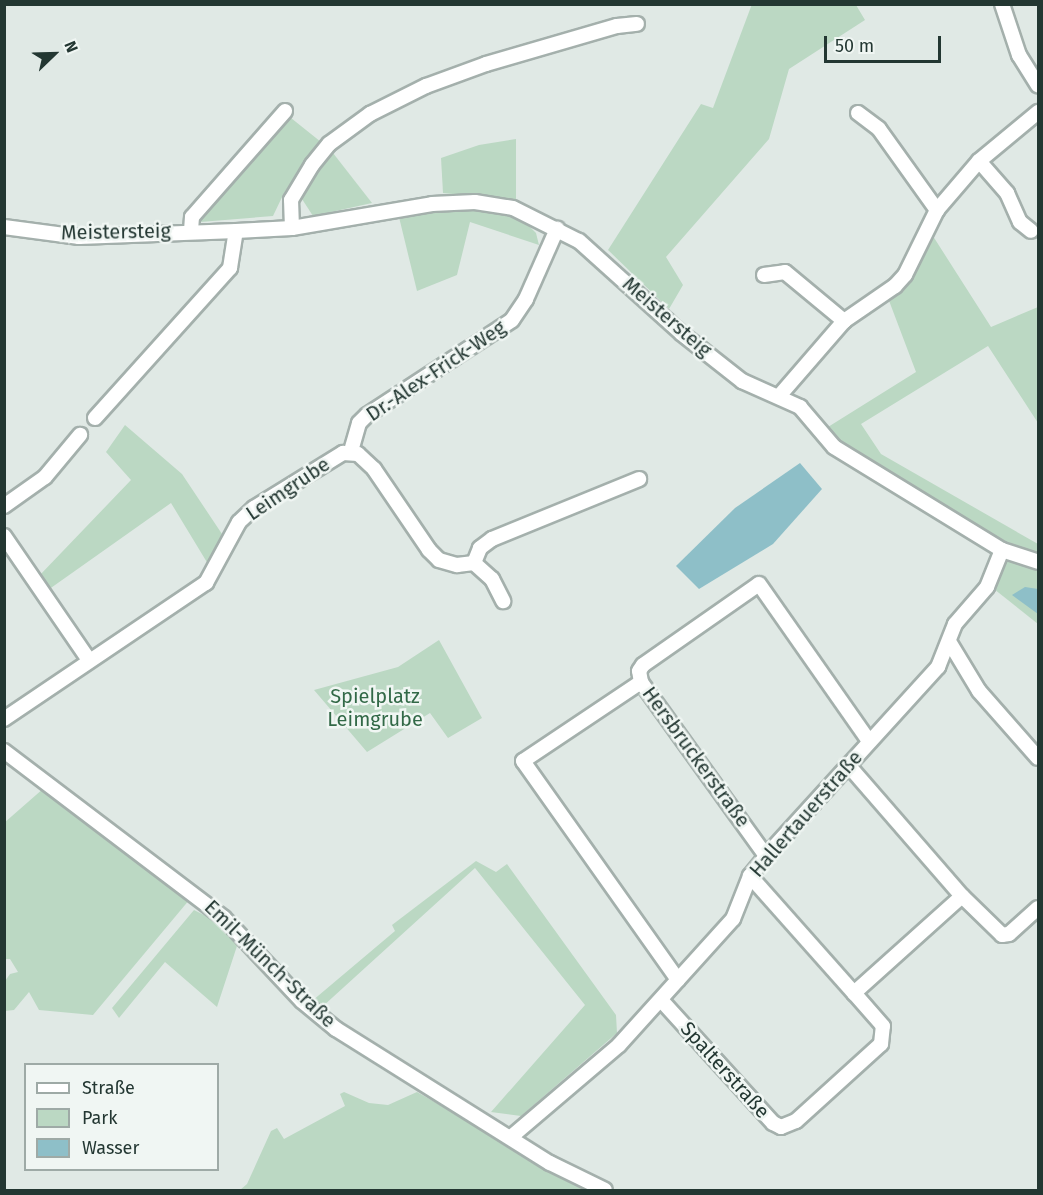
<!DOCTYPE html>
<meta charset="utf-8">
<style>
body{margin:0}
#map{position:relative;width:1043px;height:1195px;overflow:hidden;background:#e0e9e5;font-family:"Fira Sans",sans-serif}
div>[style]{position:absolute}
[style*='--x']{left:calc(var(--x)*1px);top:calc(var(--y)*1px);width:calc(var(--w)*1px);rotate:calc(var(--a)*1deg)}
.green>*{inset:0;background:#bbd8c3}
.water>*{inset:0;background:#8ebfc8}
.roads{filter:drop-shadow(2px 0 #a4b0ac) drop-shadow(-2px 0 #a4b0ac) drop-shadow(0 2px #a4b0ac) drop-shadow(0 -2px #a4b0ac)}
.minor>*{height:14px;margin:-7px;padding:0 7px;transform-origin:7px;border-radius:7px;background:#fff}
span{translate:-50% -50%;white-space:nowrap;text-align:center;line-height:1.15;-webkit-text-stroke:5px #f0f6f3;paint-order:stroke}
.street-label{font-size:20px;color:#233732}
.park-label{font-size:20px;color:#326947}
.frame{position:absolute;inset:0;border:6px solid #233732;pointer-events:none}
.legend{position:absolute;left:24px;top:1063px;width:195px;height:108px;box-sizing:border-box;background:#f0f6f3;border:2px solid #9eaaa6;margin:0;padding:8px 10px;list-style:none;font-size:18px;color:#233732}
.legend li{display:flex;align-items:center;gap:12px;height:30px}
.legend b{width:30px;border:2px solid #9eaaa6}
.north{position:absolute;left:24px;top:24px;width:60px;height:60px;-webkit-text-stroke:4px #f0f6f3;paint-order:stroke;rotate:67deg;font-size:16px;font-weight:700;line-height:24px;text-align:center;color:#233732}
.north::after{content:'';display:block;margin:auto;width:21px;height:27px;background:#233732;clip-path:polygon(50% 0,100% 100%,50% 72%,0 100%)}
.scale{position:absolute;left:824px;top:36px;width:117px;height:27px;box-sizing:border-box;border:3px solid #233732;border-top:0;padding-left:8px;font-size:18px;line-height:21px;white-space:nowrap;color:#233732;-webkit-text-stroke:4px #f0f6f3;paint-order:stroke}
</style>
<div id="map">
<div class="green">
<div style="clip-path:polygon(752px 4px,856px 5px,865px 20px,789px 69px,769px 139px,666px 257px,683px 285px,669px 309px,608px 250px,701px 104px,713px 108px)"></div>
<div style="clip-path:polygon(291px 118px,321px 142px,284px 193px,273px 216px,200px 222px,199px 217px)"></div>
<div style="clip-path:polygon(516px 139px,516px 201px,443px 193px,441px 158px,479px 145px)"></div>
<div style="clip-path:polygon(333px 153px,372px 203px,313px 216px,302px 199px,305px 190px)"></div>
<div style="clip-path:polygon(433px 208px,478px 208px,519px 216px,536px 233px,539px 245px,470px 222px,457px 275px,417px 291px,398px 213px)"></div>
<div style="clip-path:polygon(931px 233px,991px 327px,1038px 307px,1038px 423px,988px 346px,861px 424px,881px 454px,1038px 544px,1038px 555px,980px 530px,839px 441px,828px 427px,916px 372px,888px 298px)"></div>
<div style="clip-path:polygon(125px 425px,182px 474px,222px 534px,208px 564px,171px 503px,48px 590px,39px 576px,131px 480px,106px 452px)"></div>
<div style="clip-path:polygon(1007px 558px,1038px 568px,1038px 624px,994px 589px)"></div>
<div style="clip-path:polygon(439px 640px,482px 718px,448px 738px,430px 713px,367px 752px,314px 690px,398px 667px)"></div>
<div style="clip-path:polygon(44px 788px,190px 899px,93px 1015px,39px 1010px,29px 992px,14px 1010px,5px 1011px,5px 981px,10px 974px,18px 972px,10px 959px,5px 959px,4px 823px)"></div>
<div style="clip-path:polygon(476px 861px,496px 872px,507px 864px,616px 1015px,617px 1033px,521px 1116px,491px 1112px,585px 1005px,475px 868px,322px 1007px,312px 1001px,395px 931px,392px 925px)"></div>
<div style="clip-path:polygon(194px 910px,218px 922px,237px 946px,217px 1007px,165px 962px,119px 1018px,112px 1008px)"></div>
<div style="clip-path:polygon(344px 1092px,369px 1103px,388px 1105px,417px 1092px,590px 1190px,240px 1190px,247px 1184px,271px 1131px,277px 1128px,284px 1139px,345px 1106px,340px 1094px)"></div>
</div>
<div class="water">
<div style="clip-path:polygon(800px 463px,822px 489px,773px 544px,699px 589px,676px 566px,735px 508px)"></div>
<div style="clip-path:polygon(1025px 587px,1038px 589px,1038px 614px,1012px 595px)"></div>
</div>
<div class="roads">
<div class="minor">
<div style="--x:1002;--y:4;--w:54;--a:71.6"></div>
<div style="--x:1019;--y:55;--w:36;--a:58"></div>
<div style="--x:858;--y:113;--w:26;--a:37"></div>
<div style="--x:879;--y:129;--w:100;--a:54.4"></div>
<div style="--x:979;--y:161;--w:43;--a:48.8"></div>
<div style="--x:1007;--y:193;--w:32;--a:66"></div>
<div style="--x:1020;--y:222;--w:14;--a:39"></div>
<div style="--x:4;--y:227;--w:76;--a:7.6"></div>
<div style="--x:79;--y:237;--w:157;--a:-2.2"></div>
<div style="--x:236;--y:231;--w:56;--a:-3.1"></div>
<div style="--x:292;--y:228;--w:142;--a:-9.7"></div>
<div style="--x:432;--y:204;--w:43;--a:-2.7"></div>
<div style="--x:475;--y:202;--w:38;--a:9"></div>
<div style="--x:513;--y:208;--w:74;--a:26.6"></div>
<div style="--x:579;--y:241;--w:137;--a:42"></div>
<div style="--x:681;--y:333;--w:78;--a:38.2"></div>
<div style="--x:742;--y:381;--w:64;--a:24.1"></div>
<div style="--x:800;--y:407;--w:52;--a:49.6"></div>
<div style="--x:834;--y:447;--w:197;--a:31.5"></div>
<div style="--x:1002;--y:550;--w:38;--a:18"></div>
<div style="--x:292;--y:228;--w:28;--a:-92"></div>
<div style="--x:291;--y:200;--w:41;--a:-59"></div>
<div style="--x:312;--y:165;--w:27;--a:-51"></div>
<div style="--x:329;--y:144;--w:51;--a:-36.2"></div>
<div style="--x:370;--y:114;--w:63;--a:-26.6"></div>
<div style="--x:426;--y:86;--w:64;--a:-20.1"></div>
<div style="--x:486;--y:64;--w:136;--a:-16.2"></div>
<div style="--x:617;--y:26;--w:20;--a:-6"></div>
<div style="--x:191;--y:231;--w:14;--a:-86"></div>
<div style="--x:192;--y:217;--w:141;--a:-48.7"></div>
<div style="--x:764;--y:275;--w:21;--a:-8"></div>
<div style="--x:785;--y:272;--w:77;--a:39.7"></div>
<div style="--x:780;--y:395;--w:98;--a:-49.1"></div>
<div style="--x:844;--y:321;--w:62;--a:-34.5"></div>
<div style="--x:895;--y:286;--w:15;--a:-48"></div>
<div style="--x:905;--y:275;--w:72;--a:-63.8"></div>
<div style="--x:937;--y:210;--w:65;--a:-49.4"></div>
<div style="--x:979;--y:161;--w:77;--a:-39.7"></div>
<div style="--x:95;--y:418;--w:202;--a:-48"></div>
<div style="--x:230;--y:268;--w:37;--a:-81"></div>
<div style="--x:351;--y:451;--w:29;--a:-74"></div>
<div style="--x:359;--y:423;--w:11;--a:-45"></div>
<div style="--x:367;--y:415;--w:173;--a:-33.2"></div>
<div style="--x:512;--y:320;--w:25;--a:-56"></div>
<div style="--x:526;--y:299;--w:77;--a:-66.1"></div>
<div style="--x:4;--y:506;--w:50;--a:-35.3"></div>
<div style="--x:45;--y:477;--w:55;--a:-50.2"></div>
<div style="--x:4;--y:536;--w:150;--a:55.6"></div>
<div style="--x:474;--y:563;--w:16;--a:-68"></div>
<div style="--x:480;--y:548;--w:15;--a:-37"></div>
<div style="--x:492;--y:539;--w:159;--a:-22.2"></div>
<div style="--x:950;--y:643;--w:56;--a:58.9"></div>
<div style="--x:979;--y:691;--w:89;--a:48.6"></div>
<div style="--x:641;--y:682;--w:142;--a:146.2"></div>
<div style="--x:523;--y:761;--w:268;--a:54.7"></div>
<div style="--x:4;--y:719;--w:244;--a:-34"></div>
<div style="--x:206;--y:583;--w:69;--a:-61.6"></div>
<div style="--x:239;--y:522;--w:21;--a:-43"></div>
<div style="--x:254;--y:508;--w:105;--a:-31.7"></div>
<div style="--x:343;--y:453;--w:15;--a:4"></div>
<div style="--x:358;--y:454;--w:22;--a:43"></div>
<div style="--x:374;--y:469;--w:98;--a:55.8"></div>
<div style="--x:429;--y:550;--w:14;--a:45"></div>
<div style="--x:439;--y:560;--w:19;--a:16"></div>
<div style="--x:457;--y:565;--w:17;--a:-7"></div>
<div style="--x:474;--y:563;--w:24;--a:42"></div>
<div style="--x:492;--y:579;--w:25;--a:63"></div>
<div style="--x:4;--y:751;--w:276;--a:37.2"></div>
<div style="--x:224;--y:918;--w:114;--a:46.8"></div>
<div style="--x:302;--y:1001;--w:44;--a:39.5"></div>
<div style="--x:336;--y:1029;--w:252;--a:32.1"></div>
<div style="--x:550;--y:1163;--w:61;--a:26.1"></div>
<div style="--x:848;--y:765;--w:174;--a:49"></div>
<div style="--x:766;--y:856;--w:214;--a:-125.7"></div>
<div style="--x:641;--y:682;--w:11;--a:-100"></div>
<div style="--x:639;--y:671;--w:7;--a:-56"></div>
<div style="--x:643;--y:665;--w:141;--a:-34.9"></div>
<div style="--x:759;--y:584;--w:192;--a:55"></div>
<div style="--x:750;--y:876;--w:157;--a:48.4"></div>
<div style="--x:661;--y:1000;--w:166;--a:47.7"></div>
<div style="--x:773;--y:1123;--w:9;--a:27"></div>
<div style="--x:781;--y:1127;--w:16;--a:-22"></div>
<div style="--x:796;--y:1121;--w:115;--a:-42.2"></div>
<div style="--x:881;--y:1044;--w:18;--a:-84"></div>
<div style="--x:883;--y:1026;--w:44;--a:-131.3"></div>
<div style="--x:854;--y:993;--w:145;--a:-41.9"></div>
<div style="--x:962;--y:896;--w:56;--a:44.3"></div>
<div style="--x:1002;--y:935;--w:7;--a:-8"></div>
<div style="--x:1009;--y:934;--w:39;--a:-42"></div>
<div style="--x:511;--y:1137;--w:142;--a:-40.4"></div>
<div style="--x:619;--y:1045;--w:170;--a:-47.9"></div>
<div style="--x:733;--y:919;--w:46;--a:-68.4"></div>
<div style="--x:750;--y:876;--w:26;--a:-51"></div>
<div style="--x:766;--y:856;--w:256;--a:-47.7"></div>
<div style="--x:938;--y:667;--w:46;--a:-68.4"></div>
<div style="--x:955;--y:624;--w:49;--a:-49.1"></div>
<div style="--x:987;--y:587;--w:40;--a:-68"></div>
</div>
</div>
<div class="street-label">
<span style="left:116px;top:232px;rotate:-1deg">Meistersteig</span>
<span style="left:667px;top:317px;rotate:41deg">Meistersteig</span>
<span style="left:436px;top:371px;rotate:-34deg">Dr.-Alex-Frick-Weg</span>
<span style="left:288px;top:489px;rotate:-34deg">Leimgrube</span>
<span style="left:696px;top:757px;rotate:54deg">Hersbruckerstraße</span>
<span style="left:806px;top:814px;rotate:-49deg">Hallertauerstraße</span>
<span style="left:270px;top:964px;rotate:44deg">Emil-Münch-Straße</span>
<span style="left:725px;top:1070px;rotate:48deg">Spalterstraße</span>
</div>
<div class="park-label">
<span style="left:375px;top:708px">Spielplatz<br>Leimgrube</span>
</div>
<div class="frame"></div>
<ul class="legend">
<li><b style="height:8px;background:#fff"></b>Straße</li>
<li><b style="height:16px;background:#bbd8c3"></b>Park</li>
<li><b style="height:16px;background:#8ebfc8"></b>Wasser</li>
</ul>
<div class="north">N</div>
<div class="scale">50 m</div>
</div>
